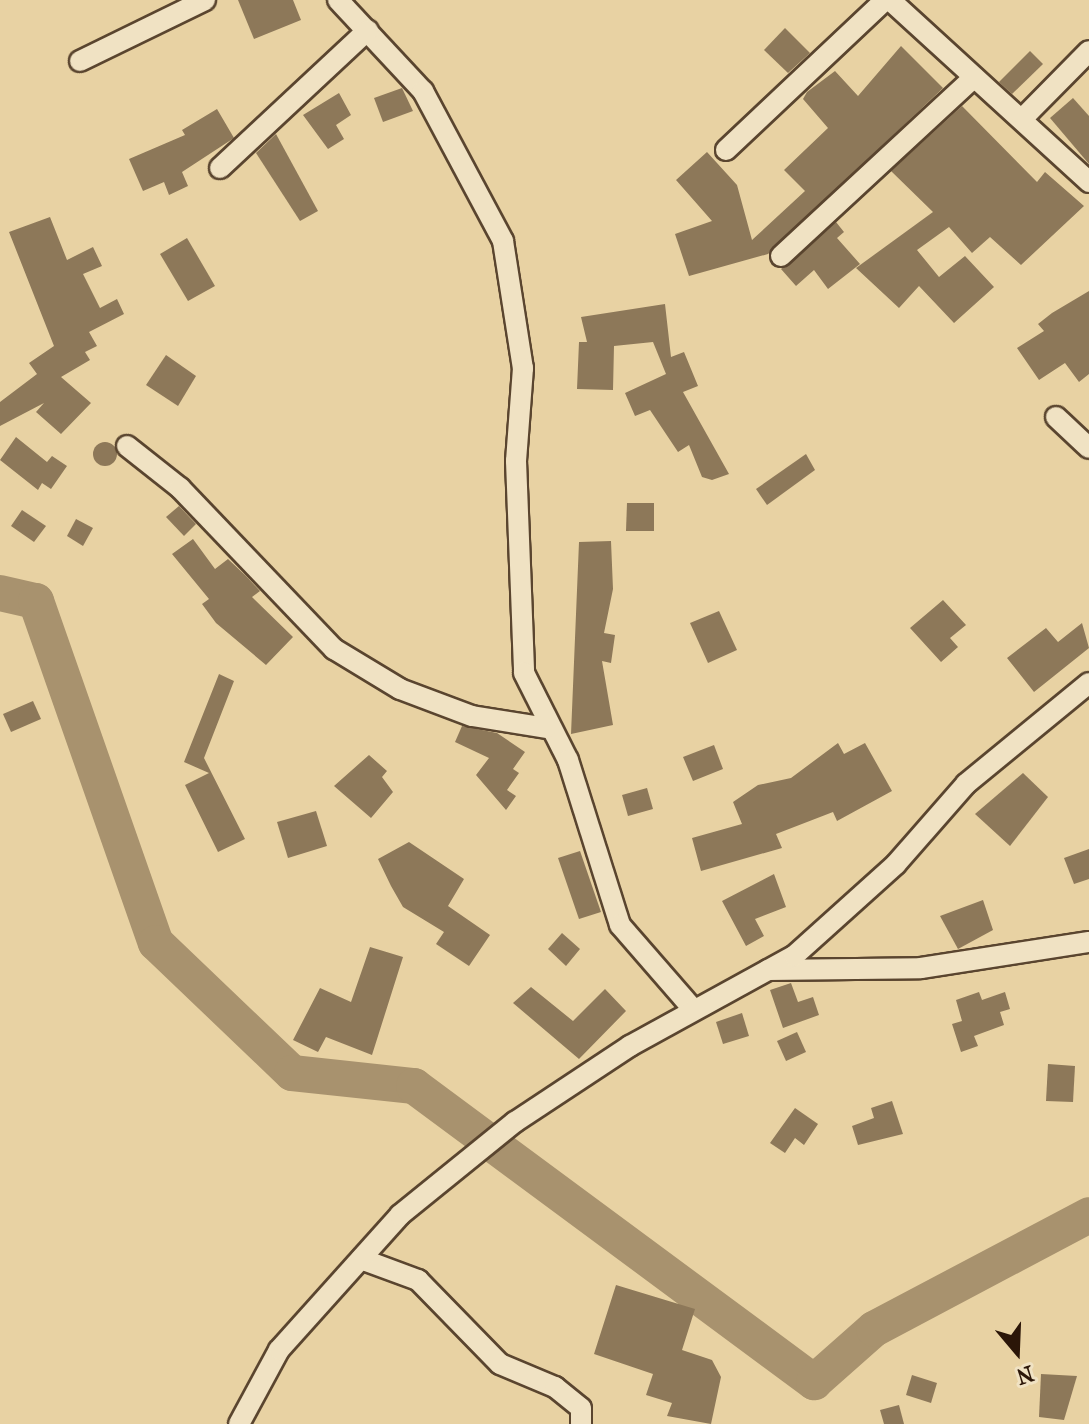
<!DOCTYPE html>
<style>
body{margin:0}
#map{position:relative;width:1089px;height:1424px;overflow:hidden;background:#e8d2a3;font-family:"IM FELL French Canon",serif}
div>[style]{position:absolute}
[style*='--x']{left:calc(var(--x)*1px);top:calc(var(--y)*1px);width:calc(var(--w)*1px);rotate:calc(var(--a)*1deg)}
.river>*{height:36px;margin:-18px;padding:0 18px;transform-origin:18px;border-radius:18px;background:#a8926e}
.building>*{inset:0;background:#8d7859}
.round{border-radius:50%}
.roads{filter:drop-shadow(2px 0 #5a452f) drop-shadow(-2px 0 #5a452f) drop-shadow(0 2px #5a452f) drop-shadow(0 -2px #5a452f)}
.minor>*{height:20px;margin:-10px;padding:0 10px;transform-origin:10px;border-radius:10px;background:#f0e2c3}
span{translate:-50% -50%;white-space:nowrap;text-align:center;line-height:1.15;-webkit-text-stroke:7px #f0e2c3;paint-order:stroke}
.north{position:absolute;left:977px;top:1312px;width:80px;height:80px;-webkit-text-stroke:6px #f0e2c3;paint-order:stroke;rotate:161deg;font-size:22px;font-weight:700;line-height:32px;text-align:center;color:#2b1608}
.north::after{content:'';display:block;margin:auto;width:28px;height:36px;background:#2b1608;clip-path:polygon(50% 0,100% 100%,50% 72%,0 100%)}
</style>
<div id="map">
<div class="river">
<div style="--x:0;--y:593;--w:37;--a:13"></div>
<div style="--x:36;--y:601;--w:362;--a:70.7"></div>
<div style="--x:156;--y:943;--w:188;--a:43.7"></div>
<div style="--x:292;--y:1073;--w:123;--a:6.1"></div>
<div style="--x:414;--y:1086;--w:498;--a:36.5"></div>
<div style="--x:814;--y:1382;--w:80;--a:-41.5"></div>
<div style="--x:874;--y:1329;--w:243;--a:-27.9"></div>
</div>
<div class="building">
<div style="clip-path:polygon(238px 0,293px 0,301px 20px,254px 39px)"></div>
<div style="clip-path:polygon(785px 28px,810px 53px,788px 73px,764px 50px)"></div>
<div style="clip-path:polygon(901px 46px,943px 88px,768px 254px,689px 276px,675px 234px,712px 221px,676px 180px,707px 152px,737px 185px,752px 240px,805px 191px,784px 170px,828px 128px,803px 99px,807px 92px,835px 71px,858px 96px)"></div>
<div style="clip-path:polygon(1030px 51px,1043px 64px,1012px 94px,999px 82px)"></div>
<div style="clip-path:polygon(402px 88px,413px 111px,383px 122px,374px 98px)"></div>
<div style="clip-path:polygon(339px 93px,351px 115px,336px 125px,344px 139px,328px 149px,303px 115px)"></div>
<div style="clip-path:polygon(1073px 98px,1089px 116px,1089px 164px,1050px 118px)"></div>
<div style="clip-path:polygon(962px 106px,1037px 182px,1045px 172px,1084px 206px,1021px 265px,990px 237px,972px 253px,949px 227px,917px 250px,939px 277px,965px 256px,994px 287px,954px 323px,919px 286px,899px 308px,856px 268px,933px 212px,891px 171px)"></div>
<div style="clip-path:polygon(217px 109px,234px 138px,182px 172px,188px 186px,169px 195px,164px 182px,143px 191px,129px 159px,185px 135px,182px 130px)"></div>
<div style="clip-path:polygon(276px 134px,318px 211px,300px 221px,256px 153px)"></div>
<div style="clip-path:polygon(50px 217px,67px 260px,93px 247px,102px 266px,83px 274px,100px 308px,117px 299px,124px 314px,89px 332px,97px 346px,85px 352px,90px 360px,61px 377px,91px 403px,61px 434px,36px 412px,44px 403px,0 426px,0 402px,37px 374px,29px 363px,54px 346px,9px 232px)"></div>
<div style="clip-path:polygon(836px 222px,844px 232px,837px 238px,860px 264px,828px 289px,814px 270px,796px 286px,781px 269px)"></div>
<div style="clip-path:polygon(187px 238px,215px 286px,188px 301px,160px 254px)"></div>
<div style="clip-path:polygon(1089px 291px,1089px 374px,1079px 382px,1065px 363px,1039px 380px,1017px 348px,1044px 331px,1038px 324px,1052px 313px)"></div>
<div style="clip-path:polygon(665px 304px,671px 357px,684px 352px,698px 386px,683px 392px,729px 474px,712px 480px,702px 477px,689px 445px,678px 452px,650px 410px,635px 416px,625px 393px,666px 374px,653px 342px,614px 346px,613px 390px,577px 389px,579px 342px,587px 342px,581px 317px)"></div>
<div style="clip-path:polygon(166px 355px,196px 376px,178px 406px,146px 385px)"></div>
<div style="clip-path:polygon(16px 437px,47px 462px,52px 456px,67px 466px,51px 489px,42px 483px,38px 490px,0 460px)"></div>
<div class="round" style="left:93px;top:442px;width:24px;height:24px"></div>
<div style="clip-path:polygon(806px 454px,815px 470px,767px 505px,756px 489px)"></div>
<div style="clip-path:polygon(627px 503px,654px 503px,654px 531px,626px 531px)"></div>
<div style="clip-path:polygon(179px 506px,196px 524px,184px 536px,166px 517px)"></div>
<div style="clip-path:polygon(22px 510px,46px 526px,34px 542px,11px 526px)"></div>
<div style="clip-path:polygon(76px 519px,93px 528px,83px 546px,67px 536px)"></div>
<div style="clip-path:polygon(193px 539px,215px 569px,228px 559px,246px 576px,260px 591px,252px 597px,293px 637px,266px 665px,216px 623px,202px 604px,209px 599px,172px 554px)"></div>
<div style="clip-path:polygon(611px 541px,613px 589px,604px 633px,615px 635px,611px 663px,602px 661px,613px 725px,571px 734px,579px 542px)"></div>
<div style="clip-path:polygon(943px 600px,966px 625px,950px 638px,958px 647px,941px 662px,910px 628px)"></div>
<div style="clip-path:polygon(719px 611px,737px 650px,708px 663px,690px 623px)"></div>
<div style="clip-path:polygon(1082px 623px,1089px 648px,1034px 692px,1007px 658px,1046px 628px,1058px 642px)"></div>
<div style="clip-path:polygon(219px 674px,234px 681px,204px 758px,245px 839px,218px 852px,185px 785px,209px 773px,184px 762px)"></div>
<div style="clip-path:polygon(33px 701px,41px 719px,11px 732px,3px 714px)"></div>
<div style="clip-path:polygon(462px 726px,497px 733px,525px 752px,513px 769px,519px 773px,507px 790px,516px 796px,506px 810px,476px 775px,489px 758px,455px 742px)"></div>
<div style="clip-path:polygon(838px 743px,844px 754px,865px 743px,892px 791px,837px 821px,833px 812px,776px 834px,782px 848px,701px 871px,692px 838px,742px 824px,733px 802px,758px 785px,791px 778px)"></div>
<div style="clip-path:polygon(714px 745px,723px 769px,693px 781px,683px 757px)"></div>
<div style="clip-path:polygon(369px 755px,387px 771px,382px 777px,393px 792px,371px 818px,334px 786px)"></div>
<div style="clip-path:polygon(1023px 773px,1048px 797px,1010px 846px,975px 814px)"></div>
<div style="clip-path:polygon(647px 788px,653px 809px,628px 816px,622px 795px)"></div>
<div style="clip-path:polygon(316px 811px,327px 846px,288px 858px,277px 822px)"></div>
<div style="clip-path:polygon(409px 842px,464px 879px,448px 906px,490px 935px,469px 966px,436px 944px,444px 932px,403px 907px,391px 886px,378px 859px)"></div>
<div style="clip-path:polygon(1089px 849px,1089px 879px,1074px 884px,1064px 858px)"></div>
<div style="clip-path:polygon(580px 851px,601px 912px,579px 919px,558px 858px)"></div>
<div style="clip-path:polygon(774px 874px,786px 907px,755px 919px,764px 936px,746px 946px,722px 901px)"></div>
<div style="clip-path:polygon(983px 900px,993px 930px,958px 949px,940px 916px)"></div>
<div style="clip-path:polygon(562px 933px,580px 949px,566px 966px,548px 949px)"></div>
<div style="clip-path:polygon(370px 947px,403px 957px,372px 1055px,326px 1037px,318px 1052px,293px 1040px,320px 988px,351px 1002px)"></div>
<div style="clip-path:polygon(791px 983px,798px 1002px,813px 997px,819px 1015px,783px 1028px,770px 990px)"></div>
<div style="clip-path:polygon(531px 987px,573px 1021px,605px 989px,626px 1011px,579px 1059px,513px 1003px)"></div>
<div style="clip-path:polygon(979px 992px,982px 1000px,1005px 992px,1010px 1009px,1000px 1012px,1004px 1025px,974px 1036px,978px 1046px,961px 1052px,952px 1024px,962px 1021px,956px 1000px)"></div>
<div style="clip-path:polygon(742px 1013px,749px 1036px,723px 1044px,716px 1022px)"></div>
<div style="clip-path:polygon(797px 1032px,806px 1052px,786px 1061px,777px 1041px)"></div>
<div style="clip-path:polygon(1048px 1064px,1075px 1066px,1073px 1102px,1046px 1101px)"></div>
<div style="clip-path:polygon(892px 1101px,903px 1134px,858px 1145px,852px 1126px,874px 1118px,871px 1108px)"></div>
<div style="clip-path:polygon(795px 1108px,818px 1124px,804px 1145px,795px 1138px,785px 1153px,770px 1143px)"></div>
<div style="clip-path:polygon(616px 1285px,695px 1309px,682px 1350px,712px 1360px,721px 1377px,711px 1424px,667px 1416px,672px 1403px,646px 1395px,653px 1374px,594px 1354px)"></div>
<div style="clip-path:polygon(1041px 1374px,1077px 1376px,1064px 1420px,1039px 1417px)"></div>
<div style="clip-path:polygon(912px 1375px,937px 1383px,931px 1403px,906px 1395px)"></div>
<div style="clip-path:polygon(899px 1405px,904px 1424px,884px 1424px,880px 1410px)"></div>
</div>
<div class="roads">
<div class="minor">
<div style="--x:338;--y:0;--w:125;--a:47"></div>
<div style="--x:423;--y:91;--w:170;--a:61.9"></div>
<div style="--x:503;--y:241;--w:129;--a:81.1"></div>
<div style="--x:523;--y:368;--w:93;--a:94.3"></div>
<div style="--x:516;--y:461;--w:212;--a:87.8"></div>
<div style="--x:524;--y:673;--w:97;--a:63.2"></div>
<div style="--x:568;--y:760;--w:173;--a:72.5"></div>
<div style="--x:620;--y:925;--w:111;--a:49"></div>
<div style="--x:890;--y:0;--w:270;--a:42.4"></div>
<div style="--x:80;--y:61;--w:139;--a:-26"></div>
<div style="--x:1022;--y:119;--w:95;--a:-45.4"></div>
<div style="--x:726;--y:150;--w:219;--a:-43.3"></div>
<div style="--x:220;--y:168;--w:202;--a:-43"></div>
<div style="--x:781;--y:256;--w:263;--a:-42.8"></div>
<div style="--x:1056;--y:417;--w:45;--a:43.2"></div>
<div style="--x:127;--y:446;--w:68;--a:38.4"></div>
<div style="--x:180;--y:488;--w:223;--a:46.3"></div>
<div style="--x:334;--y:649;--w:77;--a:31.2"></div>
<div style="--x:400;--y:689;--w:77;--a:20.6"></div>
<div style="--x:472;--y:716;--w:75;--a:9.2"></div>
<div style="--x:768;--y:970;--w:153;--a:-0.7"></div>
<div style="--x:921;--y:968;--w:170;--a:-8.8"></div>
<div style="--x:361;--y:1259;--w:61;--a:20.2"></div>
<div style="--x:418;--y:1280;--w:117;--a:45.7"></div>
<div style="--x:500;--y:1364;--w:60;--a:22.7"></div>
<div style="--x:555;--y:1387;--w:33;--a:39"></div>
<div style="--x:581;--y:1408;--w:16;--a:90"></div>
<div style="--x:239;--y:1424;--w:84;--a:-61.6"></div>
<div style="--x:279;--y:1350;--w:181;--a:-48.1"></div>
<div style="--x:400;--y:1215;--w:148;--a:-39"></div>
<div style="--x:515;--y:1122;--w:138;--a:-33.5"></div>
<div style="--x:630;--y:1046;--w:187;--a:-28.8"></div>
<div style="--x:794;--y:956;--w:137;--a:-42"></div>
<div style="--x:896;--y:864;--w:106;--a:-48.8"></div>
<div style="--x:966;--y:784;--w:159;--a:-39.4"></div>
</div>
</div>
<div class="north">N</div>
</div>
